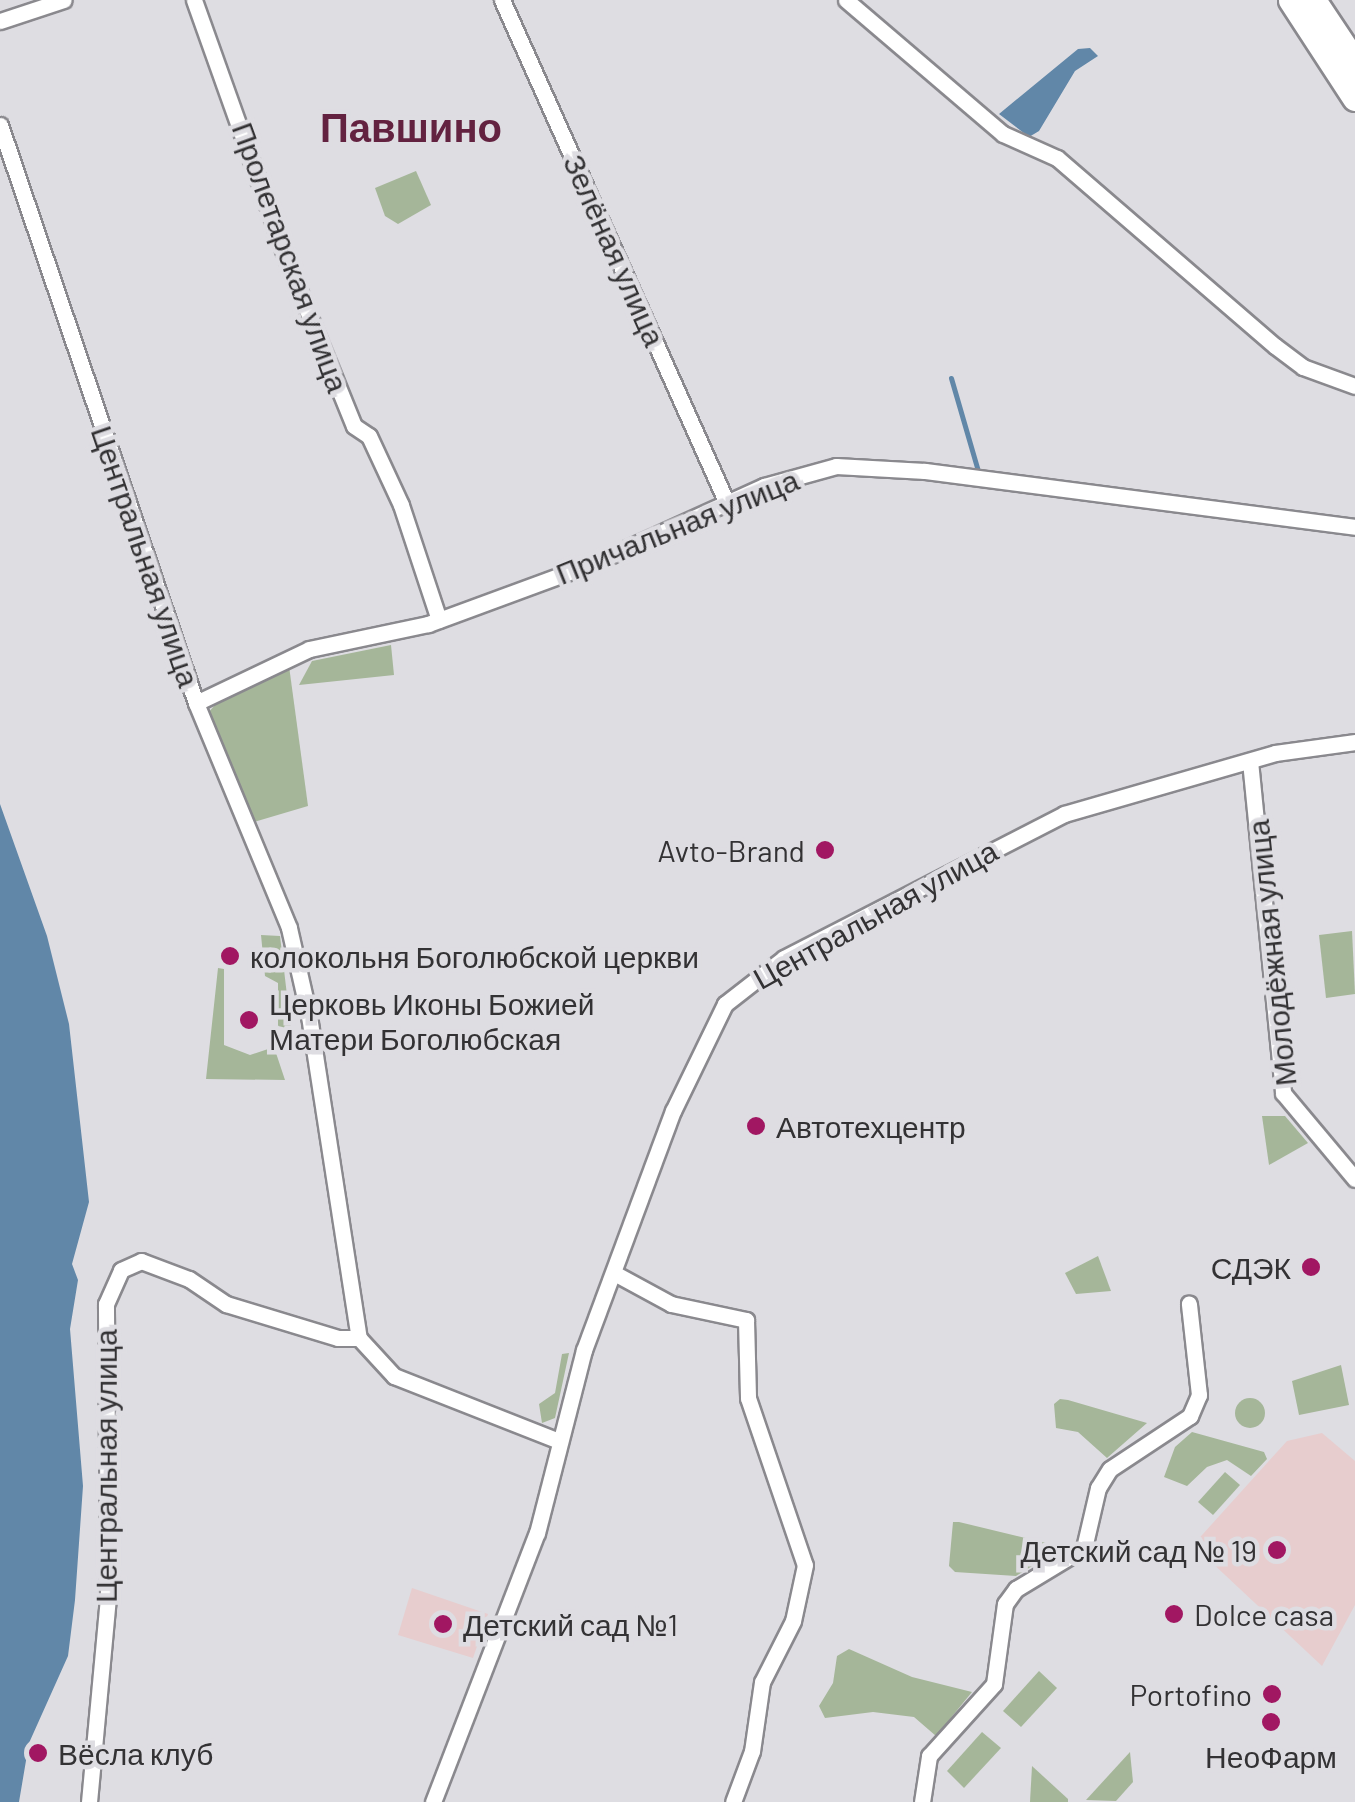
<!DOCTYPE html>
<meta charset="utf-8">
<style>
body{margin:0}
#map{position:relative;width:1355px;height:1802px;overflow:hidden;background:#dedde2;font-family:Barlow,sans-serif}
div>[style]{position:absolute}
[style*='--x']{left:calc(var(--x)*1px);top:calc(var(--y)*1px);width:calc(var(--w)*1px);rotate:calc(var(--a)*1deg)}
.education>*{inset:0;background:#e7cdce}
.green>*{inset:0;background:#a5b699}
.round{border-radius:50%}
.water>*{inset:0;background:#6187a8}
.stream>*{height:5px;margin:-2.5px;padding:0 2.5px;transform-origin:2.5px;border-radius:2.5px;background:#6187a8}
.roads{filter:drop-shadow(2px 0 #8a898e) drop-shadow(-2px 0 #8a898e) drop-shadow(0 2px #8a898e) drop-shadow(0 -2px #8a898e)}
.street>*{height:15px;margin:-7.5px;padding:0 7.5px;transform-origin:7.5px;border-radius:7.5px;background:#fff}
.primary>*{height:25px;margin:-12.5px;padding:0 12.5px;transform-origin:12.5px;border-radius:12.5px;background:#fff}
.dots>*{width:28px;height:28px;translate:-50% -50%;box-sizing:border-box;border:5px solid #dedde2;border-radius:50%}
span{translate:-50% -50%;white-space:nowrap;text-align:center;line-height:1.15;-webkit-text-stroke:9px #dedde2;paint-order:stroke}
.street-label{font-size:30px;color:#333234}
.poi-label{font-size:30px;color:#333234}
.right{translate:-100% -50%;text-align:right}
.left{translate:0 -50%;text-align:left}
.district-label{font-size:40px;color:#632240;font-weight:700}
</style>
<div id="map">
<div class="education">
<div style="clip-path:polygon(1322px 1433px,1355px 1461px,1355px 1605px,1322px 1666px,1193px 1545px,1287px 1441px)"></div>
<div style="clip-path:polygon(412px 1588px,488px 1614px,473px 1658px,398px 1635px)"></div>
</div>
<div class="green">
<div style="clip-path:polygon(416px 171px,431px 205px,398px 224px,385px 216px,375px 188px)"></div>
<div style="clip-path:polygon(391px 645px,394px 675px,299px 685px,312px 661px)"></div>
<div style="clip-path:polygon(289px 666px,308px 806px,251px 823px,208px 713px,221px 698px)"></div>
<div style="clip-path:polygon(1352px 931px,1355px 994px,1326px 998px,1319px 935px)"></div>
<div style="clip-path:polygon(261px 935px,280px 936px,291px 1029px,278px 1026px,278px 983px,265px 976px)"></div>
<div style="clip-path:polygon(218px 968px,224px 969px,224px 1045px,250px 1055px,274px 1047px,285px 1080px,206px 1079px)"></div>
<div style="clip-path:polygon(1262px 1116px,1285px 1116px,1308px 1143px,1269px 1165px)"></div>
<div style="clip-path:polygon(1098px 1256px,1111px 1291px,1076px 1294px,1065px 1273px)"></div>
<div style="clip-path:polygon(569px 1353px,555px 1418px,542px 1423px,539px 1404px,555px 1393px,562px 1354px)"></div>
<div style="clip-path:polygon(1341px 1365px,1349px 1405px,1299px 1415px,1292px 1381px)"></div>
<div class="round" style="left:1235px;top:1398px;width:30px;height:30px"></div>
<div style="clip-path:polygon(1060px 1399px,1068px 1400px,1147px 1423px,1107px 1458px,1078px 1432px,1056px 1428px,1054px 1404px)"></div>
<div style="clip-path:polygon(1192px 1432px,1264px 1452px,1267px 1459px,1251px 1476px,1227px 1460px,1207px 1467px,1187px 1486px,1164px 1477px,1175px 1447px)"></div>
<div style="clip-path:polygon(1225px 1472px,1240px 1485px,1213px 1515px,1198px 1502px)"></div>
<div style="clip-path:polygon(953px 1522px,959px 1522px,1063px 1547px,1016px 1576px,955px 1572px,949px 1566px)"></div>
<div style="clip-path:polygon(849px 1649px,912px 1677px,972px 1692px,936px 1736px,914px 1717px,873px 1712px,825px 1718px,819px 1706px,833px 1683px,837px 1656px)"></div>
<div style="clip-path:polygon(1039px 1671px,1057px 1688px,1021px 1727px,1003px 1711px)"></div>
<div style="clip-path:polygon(982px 1732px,1001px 1748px,964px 1788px,947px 1771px)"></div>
<div style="clip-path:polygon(1130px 1752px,1133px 1782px,1116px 1801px,1086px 1800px)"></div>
<div style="clip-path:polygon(1032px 1766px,1068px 1799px,1068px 1802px,1030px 1802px)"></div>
</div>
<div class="water">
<div style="clip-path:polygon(1090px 48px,1098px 56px,1075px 71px,1039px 131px,1029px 137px,999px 114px,1078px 49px)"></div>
<div style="clip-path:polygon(0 804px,47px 936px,69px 1024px,89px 1202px,72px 1264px,78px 1280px,70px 1329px,83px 1486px,75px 1600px,68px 1656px,29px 1743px,19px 1802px,0 1802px)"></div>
</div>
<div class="stream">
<div style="--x:951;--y:378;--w:97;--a:73.8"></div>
</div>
<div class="roads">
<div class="street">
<div style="--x:194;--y:0;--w:272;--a:70.4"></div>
<div style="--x:285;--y:256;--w:183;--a:67.9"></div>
<div style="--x:354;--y:426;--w:18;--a:34"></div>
<div style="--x:369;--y:436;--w:76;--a:65.1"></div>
<div style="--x:401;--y:505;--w:121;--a:71.7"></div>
<div style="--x:502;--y:0;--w:549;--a:65.91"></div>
<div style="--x:846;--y:0;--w:206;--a:40.5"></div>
<div style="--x:1003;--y:134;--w:59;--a:24"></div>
<div style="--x:1057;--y:158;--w:288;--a:40.8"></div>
<div style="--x:1275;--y:346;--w:35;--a:37"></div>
<div style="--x:1303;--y:367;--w:55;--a:20.1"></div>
<div style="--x:0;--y:21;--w:67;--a:-18.2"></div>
<div style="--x:0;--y:125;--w:610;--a:71.27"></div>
<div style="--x:196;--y:703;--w:243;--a:67.5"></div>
<div style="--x:289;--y:928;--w:90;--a:77.2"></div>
<div style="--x:309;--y:1016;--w:326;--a:81.2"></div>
<div style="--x:359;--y:1338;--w:52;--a:47.4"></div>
<div style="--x:394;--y:1376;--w:177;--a:21.5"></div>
<div style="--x:196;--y:703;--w:125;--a:-25.5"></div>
<div style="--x:309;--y:649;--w:122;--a:-11.9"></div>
<div style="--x:428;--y:624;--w:177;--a:-20.2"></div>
<div style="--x:594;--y:563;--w:187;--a:-24.4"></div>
<div style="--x:764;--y:486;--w:75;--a:-15.5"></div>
<div style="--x:836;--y:466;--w:89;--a:3.2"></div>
<div style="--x:925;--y:471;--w:434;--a:7.4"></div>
<div style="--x:1250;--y:761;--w:334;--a:84.3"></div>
<div style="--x:1283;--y:1093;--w:112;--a:50.1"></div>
<div style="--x:614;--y:1273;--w:65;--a:28.5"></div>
<div style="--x:671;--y:1304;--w:77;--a:12"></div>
<div style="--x:746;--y:1320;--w:78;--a:88.5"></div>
<div style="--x:748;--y:1398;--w:176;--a:71.2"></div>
<div style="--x:805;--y:1565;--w:57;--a:102.1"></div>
<div style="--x:793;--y:1621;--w:68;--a:116.9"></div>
<div style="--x:762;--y:1682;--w:70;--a:98.2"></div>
<div style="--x:752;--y:1751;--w:54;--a:110.4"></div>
<div style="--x:89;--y:1802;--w:206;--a:-84.7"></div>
<div style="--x:108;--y:1597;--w:293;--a:-90.4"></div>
<div style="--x:106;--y:1304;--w:37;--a:-66"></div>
<div style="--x:121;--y:1270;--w:22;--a:-24"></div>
<div style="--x:141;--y:1261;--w:51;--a:20.6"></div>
<div style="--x:189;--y:1279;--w:45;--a:34"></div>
<div style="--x:226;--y:1304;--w:117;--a:16.9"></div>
<div style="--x:338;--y:1338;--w:21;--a:0"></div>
<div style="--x:433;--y:1802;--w:288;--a:-68.9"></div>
<div style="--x:537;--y:1533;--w:189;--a:-75.6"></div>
<div style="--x:584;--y:1350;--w:255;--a:-69.6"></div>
<div style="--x:673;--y:1111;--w:119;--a:-64.1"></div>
<div style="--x:725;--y:1004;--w:75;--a:-37.9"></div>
<div style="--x:784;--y:958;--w:315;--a:-27.2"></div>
<div style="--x:1064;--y:814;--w:220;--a:-16.1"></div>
<div style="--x:1275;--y:753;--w:81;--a:-7.8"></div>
<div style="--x:922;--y:1802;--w:47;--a:-81.3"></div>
<div style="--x:929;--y:1756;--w:97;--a:-47.9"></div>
<div style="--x:994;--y:1684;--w:81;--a:-82.2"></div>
<div style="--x:1005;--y:1604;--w:19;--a:-54"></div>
<div style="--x:1016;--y:1589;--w:79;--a:-31.1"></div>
<div style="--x:1084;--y:1548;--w:62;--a:-76.9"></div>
<div style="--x:1098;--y:1488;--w:22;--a:-58"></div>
<div style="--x:1110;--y:1469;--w:96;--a:-33.5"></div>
<div style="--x:1190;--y:1416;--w:23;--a:-67"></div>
<div style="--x:1199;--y:1395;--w:92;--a:-96.3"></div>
</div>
<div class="primary">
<div style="--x:1291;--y:0;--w:117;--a:56.9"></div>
<div style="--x:1313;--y:0;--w:76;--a:56.3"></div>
</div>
</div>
<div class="dots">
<div style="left:825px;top:850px;background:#a11762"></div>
<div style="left:230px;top:956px;background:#a11762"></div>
<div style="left:249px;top:1020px;background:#a11762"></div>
<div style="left:756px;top:1126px;background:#a11762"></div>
<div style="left:1311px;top:1267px;background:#a11762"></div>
<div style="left:1277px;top:1550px;background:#a11762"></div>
<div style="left:1174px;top:1614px;background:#a11762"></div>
<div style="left:443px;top:1624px;background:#a11762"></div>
<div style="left:1272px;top:1694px;background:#a11762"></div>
<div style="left:1271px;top:1722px;background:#a11762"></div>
<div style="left:38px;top:1753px;background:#a11762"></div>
</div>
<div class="street-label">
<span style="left:615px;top:250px;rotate:66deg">Зелёная улица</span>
<span style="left:291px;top:257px;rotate:70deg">Пролетарская улица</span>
<span style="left:677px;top:526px;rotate:-22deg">Причальная улица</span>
<span style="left:146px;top:556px;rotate:71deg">Центральная улица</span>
<span style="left:875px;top:914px;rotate:-29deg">Центральная улица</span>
<span style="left:1271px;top:953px;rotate:-96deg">Молодёжная улица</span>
<span style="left:105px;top:1466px;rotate:-90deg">Центральная улица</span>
</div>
<div class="poi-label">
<span class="right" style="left:805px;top:850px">Avto-Brand</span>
<span class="left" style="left:250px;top:956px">колокольня Боголюбской церкви</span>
<span class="left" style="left:269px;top:1020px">Церковь Иконы Божией<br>Матери Боголюбская</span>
<span class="left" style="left:776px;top:1126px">Автотехцентр</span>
<span class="right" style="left:1291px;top:1267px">СДЭК</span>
<span class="right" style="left:1257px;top:1550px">Детский сад № 19</span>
<span class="left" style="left:1194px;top:1614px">Dolce casa</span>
<span class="left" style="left:463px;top:1624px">Детский сад №1</span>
<span class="right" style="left:1252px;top:1694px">Portofino</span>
<span class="left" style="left:58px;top:1753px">Вёсла клуб</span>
<span style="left:1271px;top:1756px">НеоФарм</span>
</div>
<div class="district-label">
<span style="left:411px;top:126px">Павшино</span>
</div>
</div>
